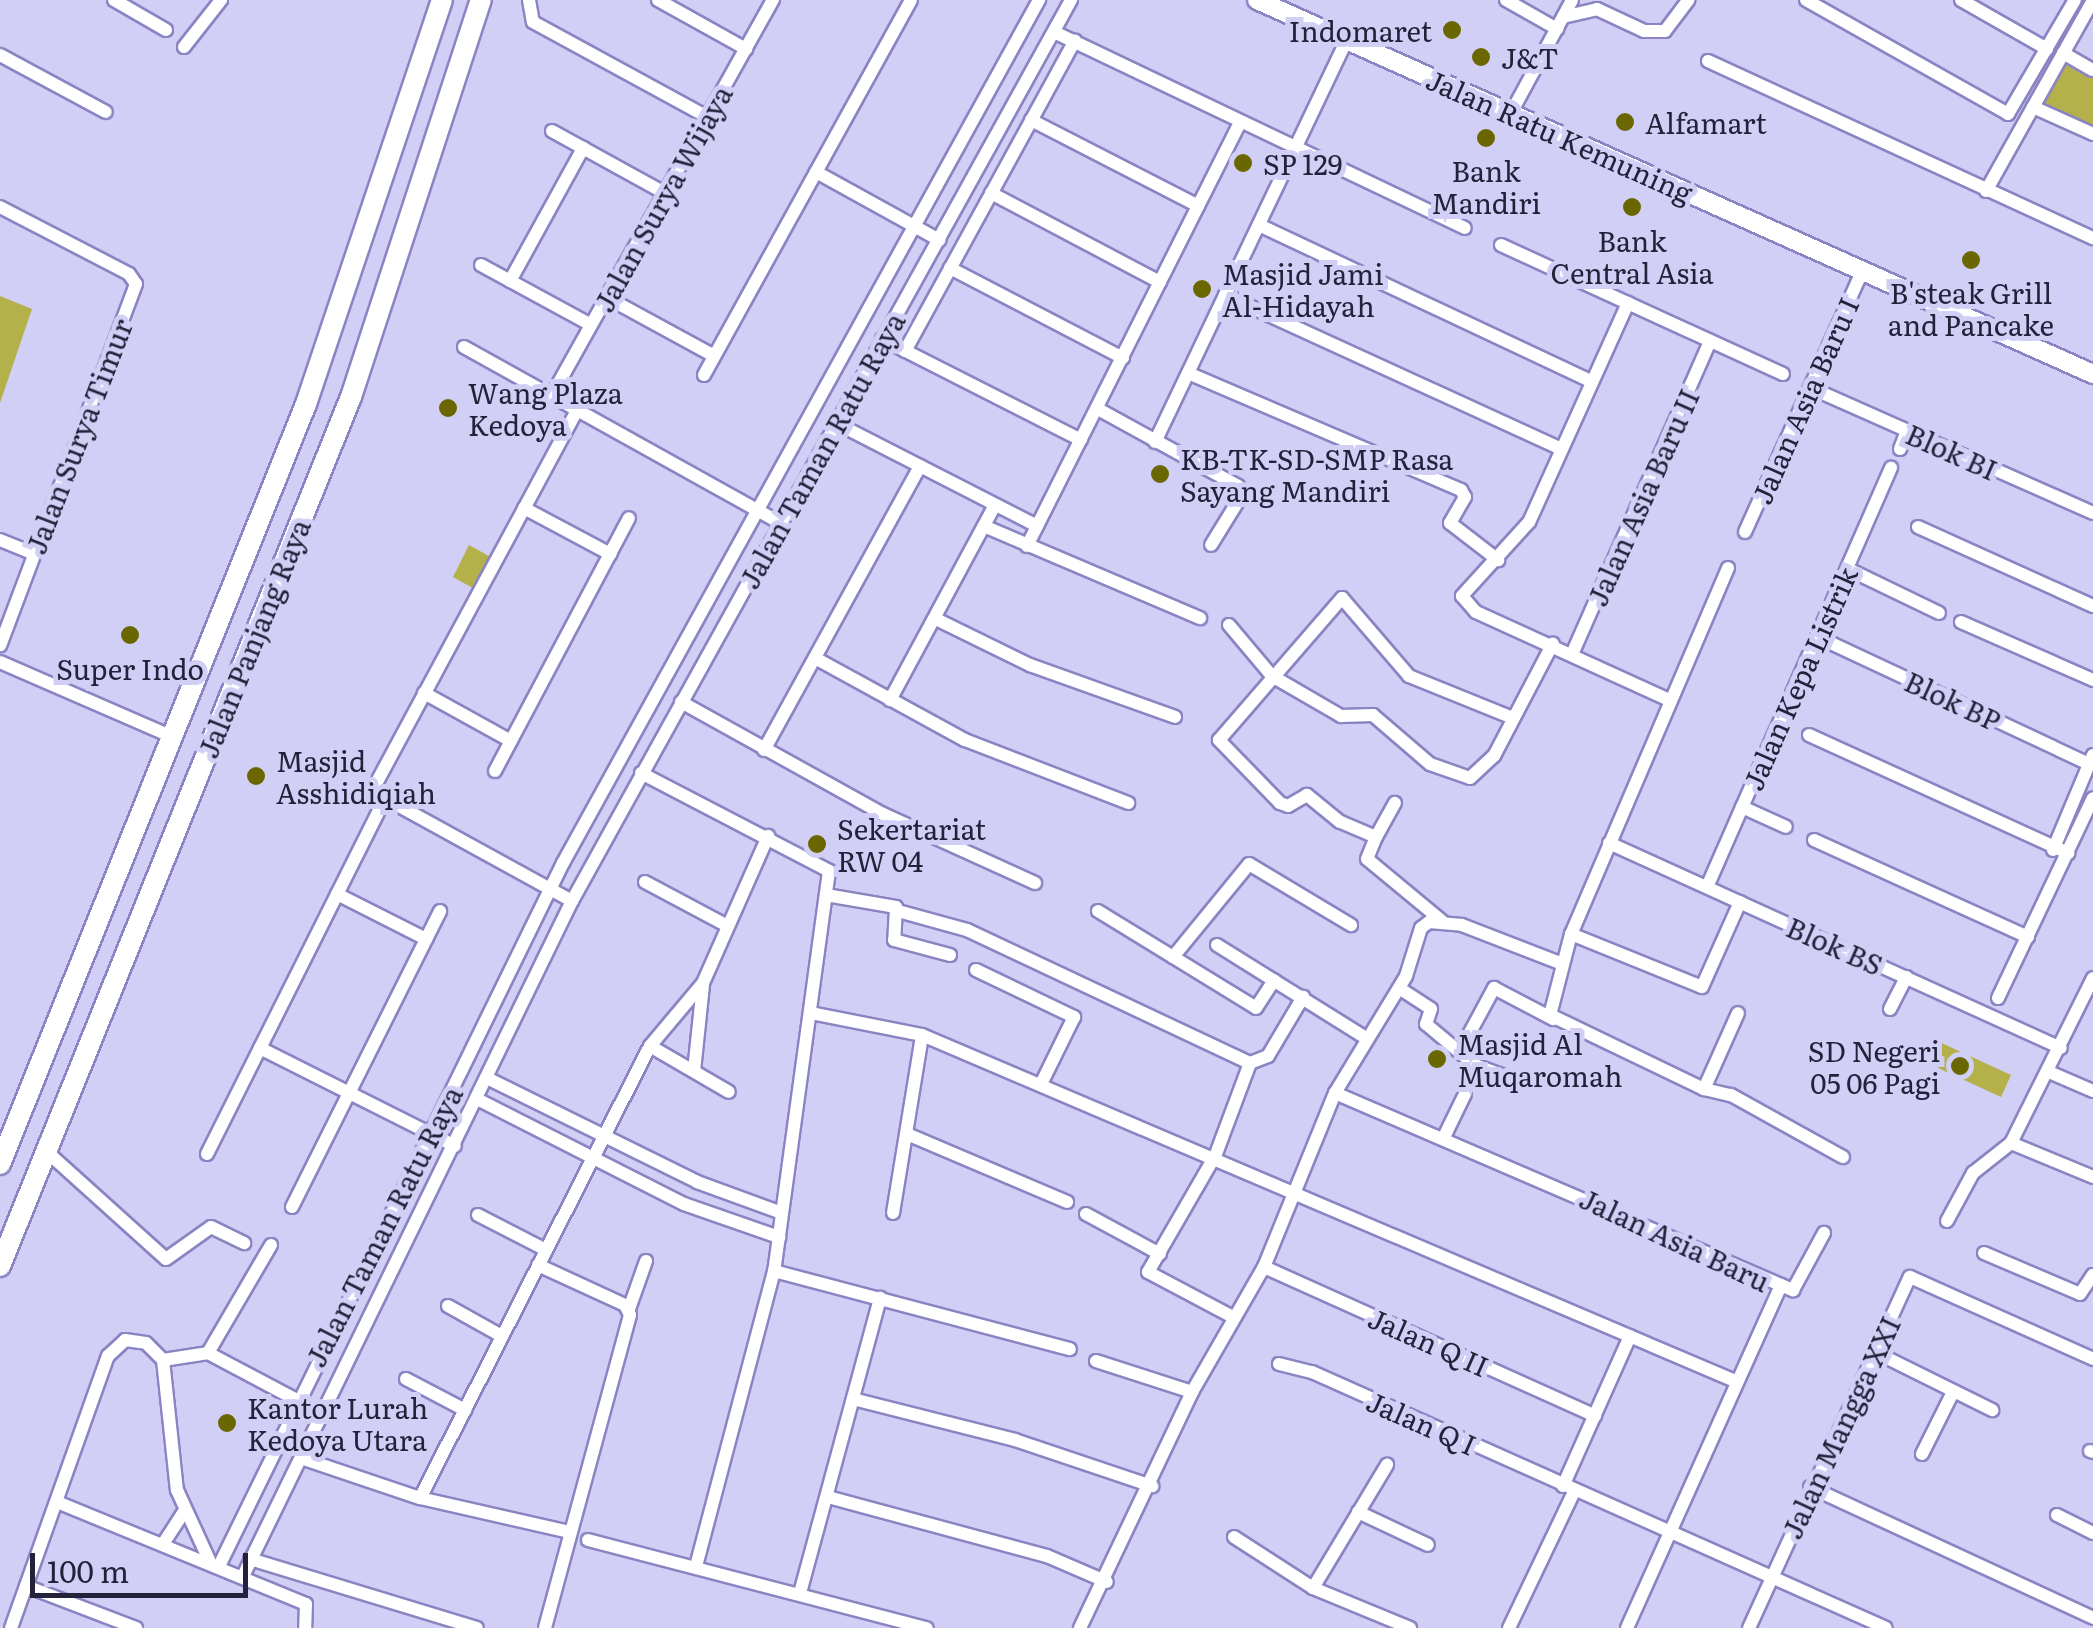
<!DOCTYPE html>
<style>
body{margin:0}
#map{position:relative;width:2093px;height:1628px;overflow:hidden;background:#d1cff6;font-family:Literata,serif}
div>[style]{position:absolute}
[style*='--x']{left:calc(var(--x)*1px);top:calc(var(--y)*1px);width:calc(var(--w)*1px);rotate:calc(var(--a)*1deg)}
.green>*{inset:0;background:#b4b14a}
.roads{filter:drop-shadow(2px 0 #8a85c2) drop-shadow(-2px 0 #8a85c2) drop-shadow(0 2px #8a85c2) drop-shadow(0 -2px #8a85c2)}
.street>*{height:12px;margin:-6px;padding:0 6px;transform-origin:6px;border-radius:6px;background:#fff}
.secondary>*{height:18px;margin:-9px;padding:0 9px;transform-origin:9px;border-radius:9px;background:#fff}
.primary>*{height:20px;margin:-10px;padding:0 10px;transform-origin:10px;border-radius:10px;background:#fff}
.dots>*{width:28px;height:28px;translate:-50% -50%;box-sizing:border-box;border:5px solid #d1cff6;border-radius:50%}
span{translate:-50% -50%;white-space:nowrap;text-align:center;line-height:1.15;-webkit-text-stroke:10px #d1cff6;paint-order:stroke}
.poi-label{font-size:28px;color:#24223a}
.right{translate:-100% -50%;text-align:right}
.left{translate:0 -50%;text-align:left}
.street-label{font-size:28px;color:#24223a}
.scale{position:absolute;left:30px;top:1553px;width:218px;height:45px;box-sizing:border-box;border:5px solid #24223a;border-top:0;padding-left:12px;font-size:30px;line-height:35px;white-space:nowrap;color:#24223a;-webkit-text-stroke:8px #d1cff6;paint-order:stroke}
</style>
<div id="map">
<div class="green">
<div style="clip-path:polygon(2068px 57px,2093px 71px,2093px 130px,2040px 106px)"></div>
<div style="clip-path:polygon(0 296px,32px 309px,0 403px)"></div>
<div style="clip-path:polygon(469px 545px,503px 564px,485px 595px,453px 577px)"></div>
<div style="clip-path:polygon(1935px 1040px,2011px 1075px,2001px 1097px,1925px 1062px)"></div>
</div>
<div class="roads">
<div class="street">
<div style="--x:114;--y:0;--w:60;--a:30"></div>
<div style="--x:529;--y:0;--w:22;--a:80"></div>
<div style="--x:533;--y:22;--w:198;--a:28.6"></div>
<div style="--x:658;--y:0;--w:101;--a:29.1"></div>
<div style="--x:1506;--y:0;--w:59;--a:29.6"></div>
<div style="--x:1806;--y:0;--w:232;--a:29.4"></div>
<div style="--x:2008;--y:114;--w:132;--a:-59.6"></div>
<div style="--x:1961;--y:0;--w:99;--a:29.7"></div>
<div style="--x:1563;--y:17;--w:35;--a:-13"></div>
<div style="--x:1597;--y:9;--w:52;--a:25.1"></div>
<div style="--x:1644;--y:31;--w:21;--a:0"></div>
<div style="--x:1665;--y:31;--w:39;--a:-53"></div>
<div style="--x:1054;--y:32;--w:455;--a:25.5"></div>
<div style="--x:184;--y:47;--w:60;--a:-51.8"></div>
<div style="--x:2063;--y:53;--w:34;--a:30"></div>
<div style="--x:0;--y:55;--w:120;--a:28.3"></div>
<div style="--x:1708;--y:61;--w:424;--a:24.7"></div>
<div style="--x:2033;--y:107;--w:66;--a:24.2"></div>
<div style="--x:1511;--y:113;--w:128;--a:-61.6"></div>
<div style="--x:1031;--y:120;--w:188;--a:27.2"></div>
<div style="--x:552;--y:131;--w:129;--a:28.8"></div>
<div style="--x:816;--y:172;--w:141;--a:28.9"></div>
<div style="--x:1986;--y:191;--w:219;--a:-60.7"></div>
<div style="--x:991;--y:193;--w:191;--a:27.8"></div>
<div style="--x:0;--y:207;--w:145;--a:27.4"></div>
<div style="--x:129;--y:274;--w:12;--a:55"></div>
<div style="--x:136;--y:284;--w:386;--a:110.6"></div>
<div style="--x:1259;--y:225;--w:367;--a:25.2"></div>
<div style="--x:1501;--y:245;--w:310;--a:24.6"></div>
<div style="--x:481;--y:265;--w:125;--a:28.6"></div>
<div style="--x:950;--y:268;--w:195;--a:27.5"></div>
<div style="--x:510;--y:281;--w:152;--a:-61.2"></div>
<div style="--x:1225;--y:295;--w:370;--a:24.6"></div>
<div style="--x:606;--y:297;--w:123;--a:28.6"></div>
<div style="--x:1628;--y:303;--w:240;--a:114.3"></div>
<div style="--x:1529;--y:522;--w:100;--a:132.2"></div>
<div style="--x:1462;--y:596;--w:21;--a:49"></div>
<div style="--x:1476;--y:612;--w:210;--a:24.5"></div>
<div style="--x:882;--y:339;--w:223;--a:26.9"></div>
<div style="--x:464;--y:347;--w:360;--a:29.1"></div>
<div style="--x:905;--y:351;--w:354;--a:-61.3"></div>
<div style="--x:1188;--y:373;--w:297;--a:23.2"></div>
<div style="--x:1461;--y:490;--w:8;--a:60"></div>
<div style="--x:1465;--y:497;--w:30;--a:120"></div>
<div style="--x:1450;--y:523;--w:61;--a:37.6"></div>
<div style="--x:704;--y:375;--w:428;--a:-61.1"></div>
<div style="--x:1811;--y:388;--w:308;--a:23.9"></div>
<div style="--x:552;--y:395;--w:453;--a:-60.8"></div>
<div style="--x:1098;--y:409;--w:160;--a:28.8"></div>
<div style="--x:1238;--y:486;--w:12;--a:81"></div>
<div style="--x:1240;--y:498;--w:55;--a:121.7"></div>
<div style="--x:834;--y:422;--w:228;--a:27.1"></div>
<div style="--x:1155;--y:442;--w:444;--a:-64.5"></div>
<div style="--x:1900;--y:449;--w:19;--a:-69"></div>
<div style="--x:524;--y:508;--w:98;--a:28.1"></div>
<div style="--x:984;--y:526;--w:235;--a:23.1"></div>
<div style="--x:1918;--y:527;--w:192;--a:24.3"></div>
<div style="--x:1745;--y:532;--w:288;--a:-65.8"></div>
<div style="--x:0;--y:540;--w:37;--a:22"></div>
<div style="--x:1027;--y:546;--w:474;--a:-63.3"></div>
<div style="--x:1728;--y:568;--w:398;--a:113.2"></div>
<div style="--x:1571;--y:934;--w:84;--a:104.5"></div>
<div style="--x:1550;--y:1015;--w:171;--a:25.7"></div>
<div style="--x:1704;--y:1089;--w:28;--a:13"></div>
<div style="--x:1731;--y:1095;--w:128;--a:29"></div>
<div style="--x:1848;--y:569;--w:101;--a:25.8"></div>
<div style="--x:936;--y:619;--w:105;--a:26.1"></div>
<div style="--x:1030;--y:665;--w:154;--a:19.7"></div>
<div style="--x:1961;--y:622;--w:144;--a:23.7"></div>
<div style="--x:1229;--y:625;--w:67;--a:49.9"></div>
<div style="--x:1272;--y:676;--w:80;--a:30.1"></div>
<div style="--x:1341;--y:716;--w:32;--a:-2"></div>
<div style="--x:1373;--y:715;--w:75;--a:40.7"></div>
<div style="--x:1430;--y:764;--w:42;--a:19.3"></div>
<div style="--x:1470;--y:778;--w:33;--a:-43"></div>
<div style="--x:1494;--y:756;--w:127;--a:-62.4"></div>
<div style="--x:1818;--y:637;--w:299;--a:25.1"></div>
<div style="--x:1573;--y:652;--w:340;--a:-66.2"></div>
<div style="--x:815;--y:658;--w:171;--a:28.7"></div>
<div style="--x:965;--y:740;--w:175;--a:21.1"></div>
<div style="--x:0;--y:662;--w:191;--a:23.5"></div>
<div style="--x:424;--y:693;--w:99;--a:28.9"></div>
<div style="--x:890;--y:700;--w:221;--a:-61.7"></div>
<div style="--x:681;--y:702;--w:231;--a:29"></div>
<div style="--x:883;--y:814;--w:167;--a:24.4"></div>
<div style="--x:1809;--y:735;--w:285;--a:24.5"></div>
<div style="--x:764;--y:750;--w:324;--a:-61.2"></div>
<div style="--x:495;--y:771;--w:286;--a:-62.1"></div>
<div style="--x:641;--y:773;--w:212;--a:27.5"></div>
<div style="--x:829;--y:871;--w:404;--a:97.8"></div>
<div style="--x:774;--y:1271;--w:305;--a:104.8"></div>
<div style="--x:1742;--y:807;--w:48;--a:24.4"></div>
<div style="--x:1376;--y:837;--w:39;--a:-61"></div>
<div style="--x:1814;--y:840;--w:235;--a:24.4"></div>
<div style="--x:1609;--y:843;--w:496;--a:24.4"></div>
<div style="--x:2053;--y:850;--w:103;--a:-67.2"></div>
<div style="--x:645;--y:882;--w:92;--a:28"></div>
<div style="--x:1707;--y:887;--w:458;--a:-66.3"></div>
<div style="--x:337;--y:894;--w:100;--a:26.8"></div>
<div style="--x:826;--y:895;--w:71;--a:9.7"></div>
<div style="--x:896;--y:907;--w:33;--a:93"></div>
<div style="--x:894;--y:940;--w:58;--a:15"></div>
<div style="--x:572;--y:901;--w:228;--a:-151.2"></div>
<div style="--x:372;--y:791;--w:433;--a:-61.7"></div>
<div style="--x:898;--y:911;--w:72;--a:15.4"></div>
<div style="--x:967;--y:930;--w:313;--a:25.2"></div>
<div style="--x:1250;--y:1063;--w:19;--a:-21"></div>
<div style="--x:1268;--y:1056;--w:69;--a:-59.3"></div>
<div style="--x:1098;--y:911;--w:185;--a:31.5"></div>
<div style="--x:1256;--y:1008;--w:33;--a:-57"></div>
<div style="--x:1442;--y:921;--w:97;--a:-140.4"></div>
<div style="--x:1367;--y:859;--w:24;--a:-68"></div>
<div style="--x:1376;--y:837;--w:39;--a:-157"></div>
<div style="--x:1340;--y:822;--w:43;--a:-140.7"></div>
<div style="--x:1307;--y:795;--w:22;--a:150"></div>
<div style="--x:1288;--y:806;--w:9;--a:-159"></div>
<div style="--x:1280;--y:803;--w:88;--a:-134.1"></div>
<div style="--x:1219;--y:740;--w:188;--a:-49.1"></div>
<div style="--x:1342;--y:598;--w:103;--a:49.3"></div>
<div style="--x:1409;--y:676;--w:112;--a:22"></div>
<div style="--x:1571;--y:934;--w:141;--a:22"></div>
<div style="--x:1702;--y:987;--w:93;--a:-65.9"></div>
<div style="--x:1217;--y:945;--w:173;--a:32"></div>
<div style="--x:1173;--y:957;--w:120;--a:-50.7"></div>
<div style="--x:1249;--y:864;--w:119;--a:30.9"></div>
<div style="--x:976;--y:970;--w:109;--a:25.6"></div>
<div style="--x:1074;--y:1017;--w:75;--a:116.2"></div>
<div style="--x:1399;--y:988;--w:38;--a:33"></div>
<div style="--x:1431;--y:1009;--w:16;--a:108"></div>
<div style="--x:1426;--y:1024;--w:64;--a:39.9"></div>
<div style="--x:1475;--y:1065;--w:46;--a:20.4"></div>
<div style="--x:1998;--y:998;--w:221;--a:-64.6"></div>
<div style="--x:1890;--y:1009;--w:36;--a:-63"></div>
<div style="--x:811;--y:1013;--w:113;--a:11.2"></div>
<div style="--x:922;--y:1035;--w:884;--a:23.05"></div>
<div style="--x:650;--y:1046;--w:91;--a:30.2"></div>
<div style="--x:260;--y:1048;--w:218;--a:26.7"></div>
<div style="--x:1460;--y:1051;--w:72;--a:-61.6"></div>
<div style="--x:1494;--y:988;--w:67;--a:27.7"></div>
<div style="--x:694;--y:1071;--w:85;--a:-84"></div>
<div style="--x:2049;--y:1072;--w:48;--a:23.4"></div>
<div style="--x:489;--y:1079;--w:232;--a:26.3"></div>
<div style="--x:697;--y:1182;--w:90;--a:20"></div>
<div style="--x:1704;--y:1089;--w:83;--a:-65.9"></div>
<div style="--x:1335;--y:1093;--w:499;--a:23.3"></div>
<div style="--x:1793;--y:1290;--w:65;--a:-61.5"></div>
<div style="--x:479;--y:1100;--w:230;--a:26.9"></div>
<div style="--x:684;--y:1204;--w:101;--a:19.2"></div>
<div style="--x:907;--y:1134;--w:174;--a:23"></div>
<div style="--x:1444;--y:1137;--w:48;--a:-64"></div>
<div style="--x:2011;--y:1143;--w:89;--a:22.5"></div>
<div style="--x:46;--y:1151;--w:161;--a:42"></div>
<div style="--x:166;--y:1259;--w:55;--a:-35.4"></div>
<div style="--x:211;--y:1227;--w:37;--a:26"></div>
<div style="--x:207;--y:1154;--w:395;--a:-63.4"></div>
<div style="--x:292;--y:1207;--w:331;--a:-63.4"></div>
<div style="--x:893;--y:1213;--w:180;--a:-80.7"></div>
<div style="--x:1086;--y:1214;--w:84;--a:28.4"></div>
<div style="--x:478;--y:1215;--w:76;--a:27.2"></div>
<div style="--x:1947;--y:1221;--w:55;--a:-61.6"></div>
<div style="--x:1973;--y:1173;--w:48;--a:-38.3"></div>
<div style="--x:2011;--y:1143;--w:184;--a:-63.6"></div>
<div style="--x:271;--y:1245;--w:125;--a:120.3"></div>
<div style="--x:208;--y:1353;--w:98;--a:27.9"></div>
<div style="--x:1984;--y:1253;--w:104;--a:23.1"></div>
<div style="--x:2080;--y:1294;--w:23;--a:-56"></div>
<div style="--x:538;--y:1265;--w:96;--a:24.7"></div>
<div style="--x:625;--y:1305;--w:11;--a:63"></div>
<div style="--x:630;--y:1315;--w:324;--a:105.2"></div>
<div style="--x:1264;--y:1267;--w:363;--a:24.2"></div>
<div style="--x:774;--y:1271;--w:306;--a:14.8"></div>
<div style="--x:448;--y:1306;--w:62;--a:29.1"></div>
<div style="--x:629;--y:1309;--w:51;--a:-70.5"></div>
<div style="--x:1231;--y:1316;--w:94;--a:-152.1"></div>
<div style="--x:1148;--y:1272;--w:136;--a:-60"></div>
<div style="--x:1216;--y:1154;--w:97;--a:-69.5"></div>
<div style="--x:1875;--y:1352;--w:131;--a:26.4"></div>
<div style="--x:163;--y:1360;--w:46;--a:-8.8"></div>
<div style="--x:1096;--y:1361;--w:101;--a:17.9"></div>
<div style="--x:1279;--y:1364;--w:34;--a:14"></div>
<div style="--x:1312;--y:1372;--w:628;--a:24.04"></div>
<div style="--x:406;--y:1379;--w:67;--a:27.7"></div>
<div style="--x:853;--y:1399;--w:167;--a:14.2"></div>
<div style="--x:1015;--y:1440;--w:145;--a:18.6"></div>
<div style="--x:2090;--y:1451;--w:3;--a:18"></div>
<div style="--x:1922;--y:1454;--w:69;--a:-63.4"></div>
<div style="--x:301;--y:1458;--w:126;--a:18.6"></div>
<div style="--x:420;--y:1498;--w:154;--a:12.8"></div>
<div style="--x:1563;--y:1486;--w:164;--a:-65.9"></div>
<div style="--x:1810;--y:1487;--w:312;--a:24.8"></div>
<div style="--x:828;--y:1497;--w:227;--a:15.1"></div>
<div style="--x:1047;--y:1556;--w:65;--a:23.4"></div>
<div style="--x:420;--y:1498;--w:507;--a:-63.03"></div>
<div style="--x:650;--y:1046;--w:82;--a:-49.9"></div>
<div style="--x:703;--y:983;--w:161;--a:-66.1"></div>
<div style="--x:57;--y:1502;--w:269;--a:22.3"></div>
<div style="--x:306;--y:1604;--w:24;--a:92"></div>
<div style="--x:1358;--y:1512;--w:77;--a:25.2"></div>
<div style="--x:2057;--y:1515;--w:40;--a:26.6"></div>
<div style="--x:1234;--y:1537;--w:94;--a:32.8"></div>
<div style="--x:1313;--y:1588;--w:105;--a:22.4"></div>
<div style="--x:588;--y:1540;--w:350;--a:14.6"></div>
<div style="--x:163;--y:1544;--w:38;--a:-57"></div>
<div style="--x:250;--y:1559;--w:237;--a:16.9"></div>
<div style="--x:219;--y:1566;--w:783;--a:-63.93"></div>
<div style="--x:563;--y:863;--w:986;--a:-61.12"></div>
<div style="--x:243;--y:1576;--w:751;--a:-64.02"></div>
<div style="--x:572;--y:901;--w:1030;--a:-61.02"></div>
<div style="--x:26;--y:1586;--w:118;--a:20.9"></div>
<div style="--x:1313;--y:1588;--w:144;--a:-59"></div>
<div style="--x:800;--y:1593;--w:306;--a:-74.8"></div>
<div style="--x:11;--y:1628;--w:289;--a:-70.4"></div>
<div style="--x:108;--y:1356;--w:23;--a:-43"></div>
<div style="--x:125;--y:1340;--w:21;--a:8"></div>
<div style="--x:146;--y:1343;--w:24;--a:45"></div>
<div style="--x:163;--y:1360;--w:131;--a:83.9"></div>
<div style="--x:177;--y:1490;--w:79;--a:65.4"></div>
<div style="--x:1080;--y:1628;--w:261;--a:-64.6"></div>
<div style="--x:1192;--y:1392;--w:144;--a:-60.1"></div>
<div style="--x:1264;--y:1267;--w:188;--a:-67.8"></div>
<div style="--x:1335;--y:1093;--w:137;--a:-58.7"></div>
<div style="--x:1406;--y:976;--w:50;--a:-72.6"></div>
<div style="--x:1421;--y:928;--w:10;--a:-37"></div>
<div style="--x:1429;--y:922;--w:33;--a:5"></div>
<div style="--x:1462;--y:925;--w:105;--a:21.2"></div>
<div style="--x:1509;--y:1628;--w:151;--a:-64.5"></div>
<div style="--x:1627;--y:1628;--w:376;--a:-65.8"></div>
<div style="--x:1749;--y:1628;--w:386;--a:-65.4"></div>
<div style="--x:1910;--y:1277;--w:201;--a:24.1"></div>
</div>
<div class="secondary">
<div style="--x:1257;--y:0;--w:916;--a:24.1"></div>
</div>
<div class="primary">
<div style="--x:0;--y:1164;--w:819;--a:-68.07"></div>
<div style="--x:306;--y:404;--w:426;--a:-71.4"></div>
<div style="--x:0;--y:1266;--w:937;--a:-68.01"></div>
<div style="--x:351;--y:397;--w:418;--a:-71.9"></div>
</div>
</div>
<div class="dots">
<div style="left:1452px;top:30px;background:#6b6700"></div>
<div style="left:1481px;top:57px;background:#6b6700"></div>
<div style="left:1625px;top:122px;background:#6b6700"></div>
<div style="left:1486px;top:138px;background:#6b6700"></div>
<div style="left:1243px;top:163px;background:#6b6700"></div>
<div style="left:1632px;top:207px;background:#6b6700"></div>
<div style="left:1971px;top:260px;background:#6b6700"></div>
<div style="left:1202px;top:289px;background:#6b6700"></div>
<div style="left:448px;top:408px;background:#6b6700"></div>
<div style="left:1160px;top:474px;background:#6b6700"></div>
<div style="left:130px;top:635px;background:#6b6700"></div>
<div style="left:256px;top:776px;background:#6b6700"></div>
<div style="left:817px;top:844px;background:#6b6700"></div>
<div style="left:1437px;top:1059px;background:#6b6700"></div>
<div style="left:1960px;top:1066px;background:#6b6700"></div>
<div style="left:227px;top:1423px;background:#6b6700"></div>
</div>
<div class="poi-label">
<span class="right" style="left:1432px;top:30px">Indomaret</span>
<span class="left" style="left:1501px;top:57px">J&amp;T</span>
<span class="left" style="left:1645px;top:122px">Alfamart</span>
<span class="left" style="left:1263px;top:163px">SP 129</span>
<span style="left:1486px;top:186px">Bank<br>Mandiri</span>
<span style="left:1632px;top:256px">Bank<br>Central Asia</span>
<span class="left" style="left:1222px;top:289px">Masjid Jami<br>Al-Hidayah</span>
<span style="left:1971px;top:308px">B'steak Grill<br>and Pancake</span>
<span class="left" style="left:468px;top:408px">Wang Plaza<br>Kedoya</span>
<span class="left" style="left:1180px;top:474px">KB-TK-SD-SMP Rasa<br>Sayang Mandiri</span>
<span style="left:130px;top:668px">Super Indo</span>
<span class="left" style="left:276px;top:776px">Masjid<br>Asshidiqiah</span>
<span class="left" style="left:837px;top:844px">Sekertariat<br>RW 04</span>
<span class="left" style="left:1457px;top:1059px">Masjid Al<br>Muqaromah</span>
<span class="right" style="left:1940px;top:1066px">SD Negeri<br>05 06 Pagi</span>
<span class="left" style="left:247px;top:1423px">Kantor Lurah<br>Kedoya Utara</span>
</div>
<div class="street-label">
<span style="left:1560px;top:135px;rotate:24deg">Jalan Ratu Kemuning</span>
<span style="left:662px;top:198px;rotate:-61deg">Jalan Surya Wijaya</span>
<span style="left:1804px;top:400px;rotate:-66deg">Jalan Asia Baru I</span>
<span style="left:78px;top:436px;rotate:-69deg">Jalan Surya Timur</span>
<span style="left:821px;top:450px;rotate:-61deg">Jalan Taman Ratu Raya</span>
<span style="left:1952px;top:451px;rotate:24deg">Blok BI</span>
<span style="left:1642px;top:497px;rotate:-66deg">Jalan Asia Baru II</span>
<span style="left:253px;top:638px;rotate:-68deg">Jalan Panjang Raya</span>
<span style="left:1799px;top:678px;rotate:-66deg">Jalan Kepa Listrik</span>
<span style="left:1953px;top:700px;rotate:25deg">Blok BP</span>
<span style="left:1835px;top:945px;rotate:24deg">Blok BS</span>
<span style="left:383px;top:1226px;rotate:-63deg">Jalan Taman Ratu Raya</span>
<span style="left:1675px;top:1239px;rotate:25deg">Jalan Asia Baru</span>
<span style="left:1429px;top:1341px;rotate:24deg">Jalan Q II</span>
<span style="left:1422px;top:1422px;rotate:24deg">Jalan Q I</span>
<span style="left:1840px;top:1427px;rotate:-65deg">Jalan Mangga XXI</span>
</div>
<div class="scale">100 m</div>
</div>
